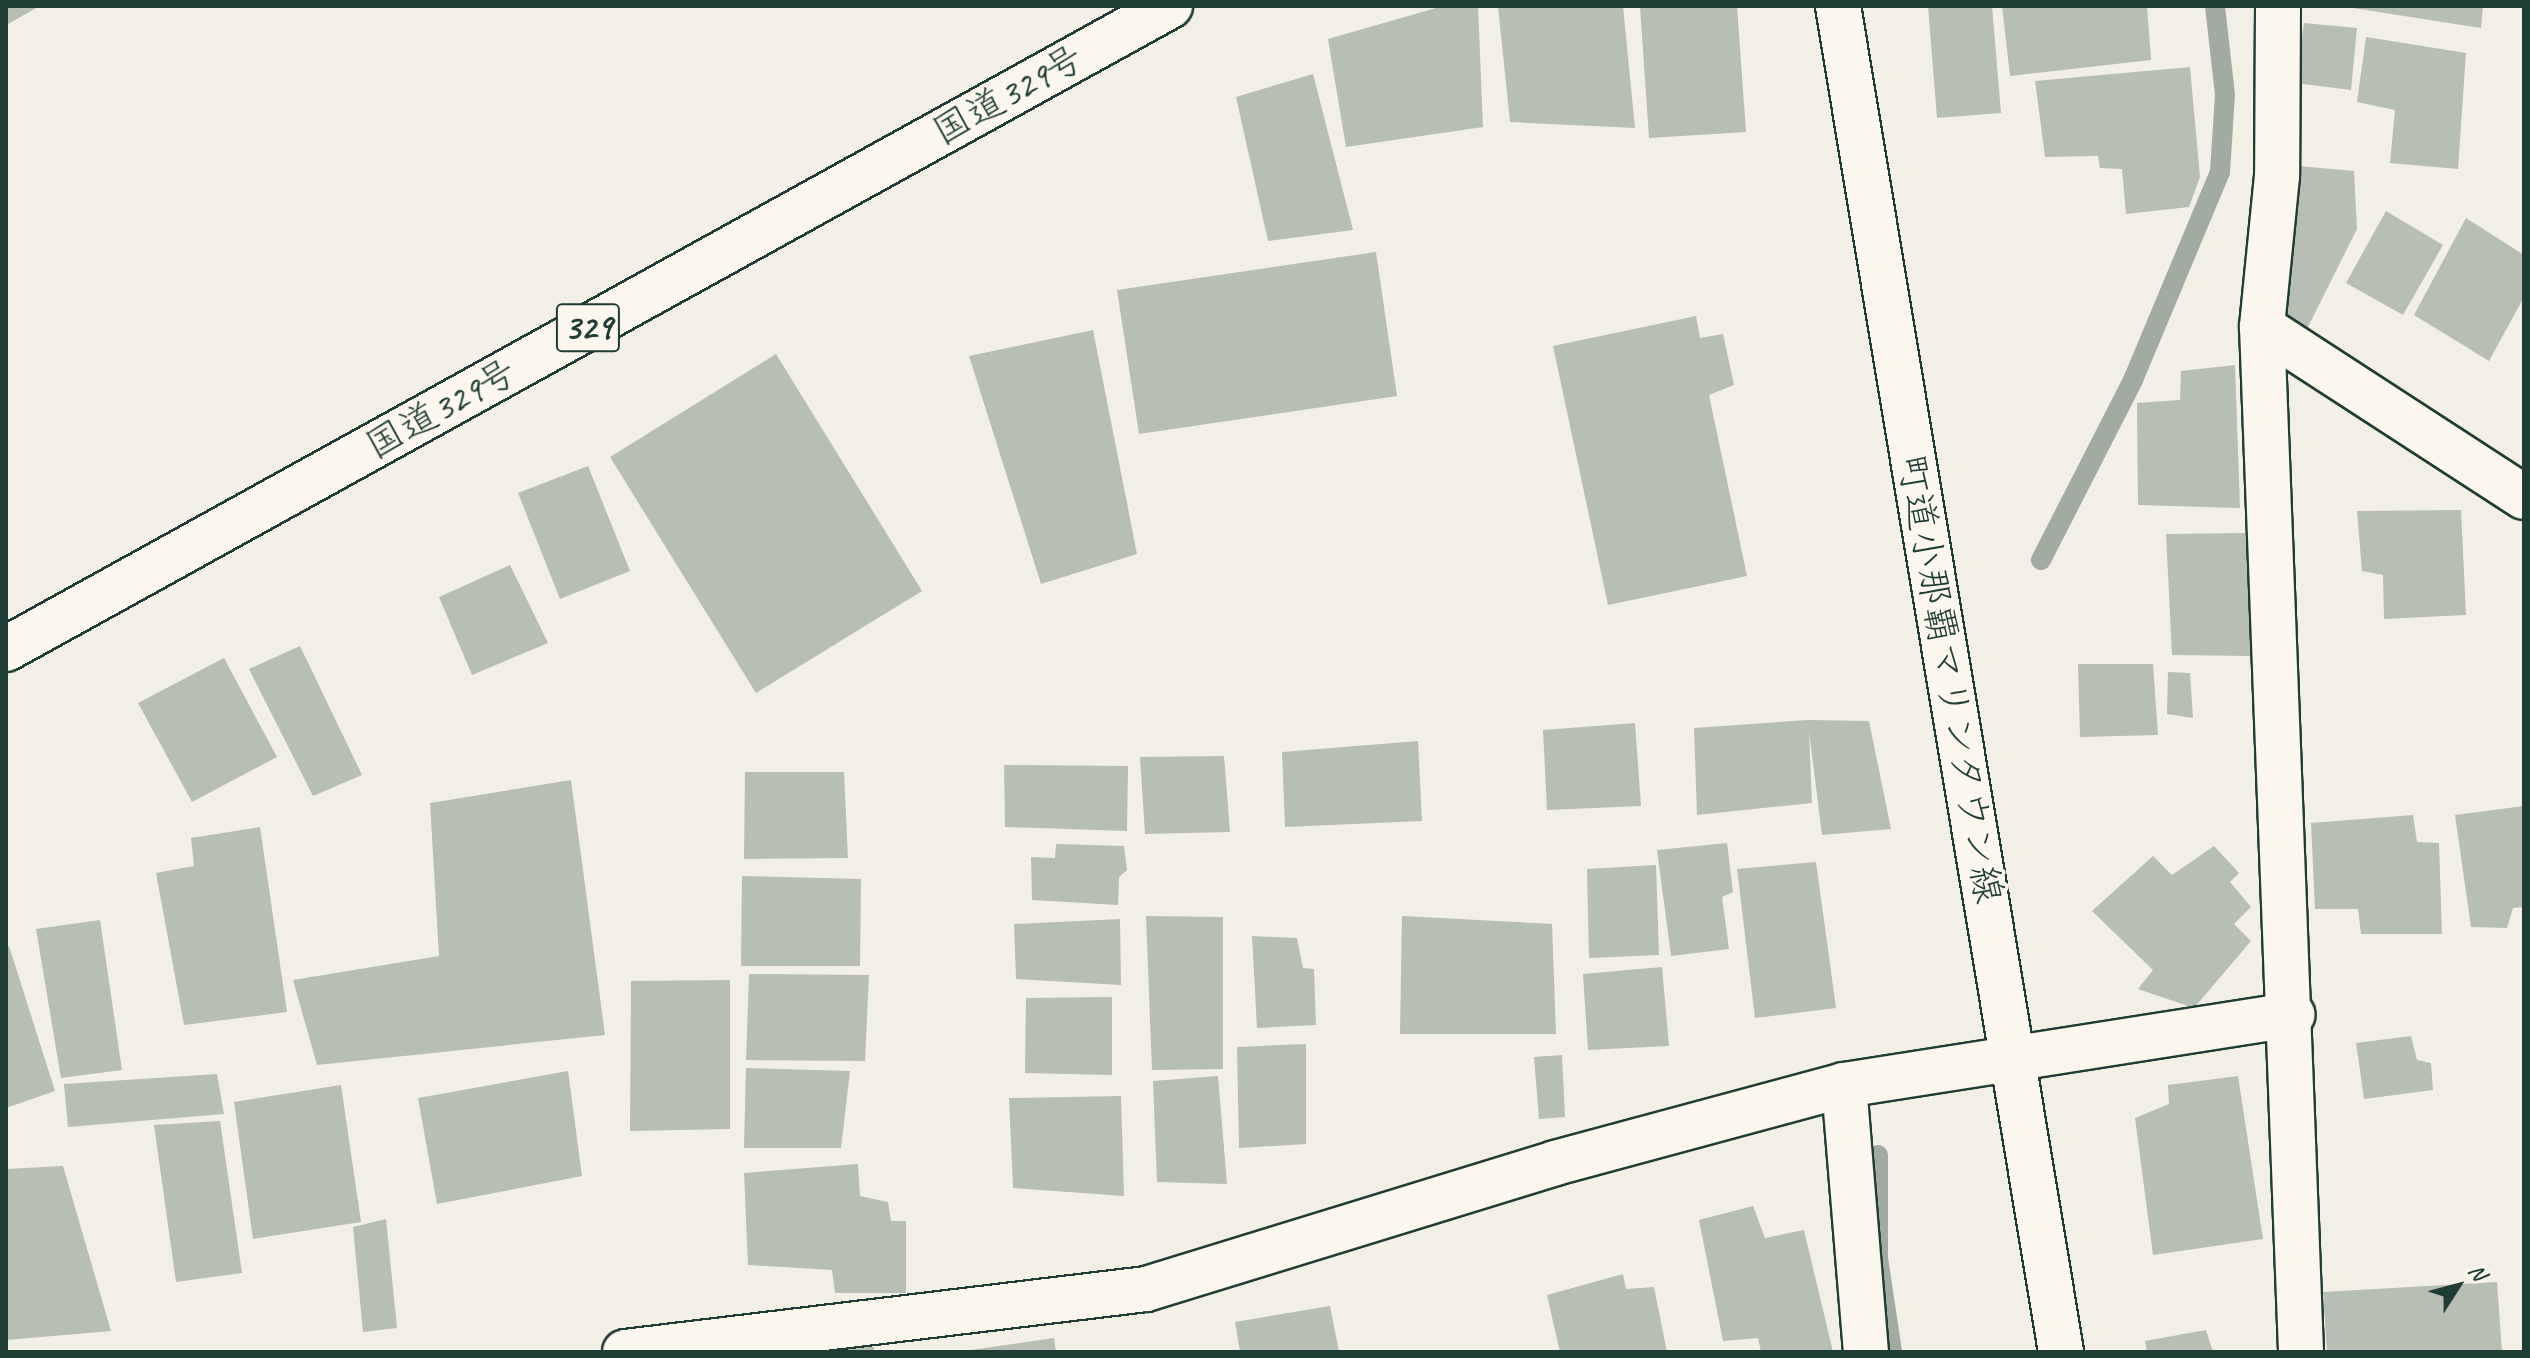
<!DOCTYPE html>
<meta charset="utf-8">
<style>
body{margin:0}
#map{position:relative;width:2530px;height:1358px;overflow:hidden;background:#f2f0e5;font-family:Caveat,"Klee One",sans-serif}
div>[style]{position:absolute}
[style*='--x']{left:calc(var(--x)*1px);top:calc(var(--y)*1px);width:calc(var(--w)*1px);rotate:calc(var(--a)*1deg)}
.stream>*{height:20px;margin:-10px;padding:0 10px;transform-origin:10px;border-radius:10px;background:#a2aba1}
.building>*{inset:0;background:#b7beb3}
.roads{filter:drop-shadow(2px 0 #1f3d34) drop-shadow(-2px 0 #1f3d34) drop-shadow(0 2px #1f3d34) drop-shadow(0 -2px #1f3d34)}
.street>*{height:44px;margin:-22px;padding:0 22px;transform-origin:22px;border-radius:22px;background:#fbf7ec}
.secondary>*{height:44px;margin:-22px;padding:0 22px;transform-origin:22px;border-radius:22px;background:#fbf7ec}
.highway>*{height:44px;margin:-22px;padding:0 22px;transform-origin:22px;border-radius:22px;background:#fbf7ec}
span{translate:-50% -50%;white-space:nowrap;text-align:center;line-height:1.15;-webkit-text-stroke:7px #fbf7ec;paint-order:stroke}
.shield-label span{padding:2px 6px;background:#fbf7ec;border:2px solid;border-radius:6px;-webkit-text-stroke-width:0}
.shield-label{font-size:36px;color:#1f3d34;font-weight:700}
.street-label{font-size:38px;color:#1f3d34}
.frame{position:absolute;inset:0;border:8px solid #1f3d34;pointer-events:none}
.north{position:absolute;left:2418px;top:1246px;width:80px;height:80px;-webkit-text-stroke:6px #fbf7ec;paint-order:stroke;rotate:54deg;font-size:22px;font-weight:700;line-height:32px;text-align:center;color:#1f3d34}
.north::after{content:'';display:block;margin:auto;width:28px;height:36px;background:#1f3d34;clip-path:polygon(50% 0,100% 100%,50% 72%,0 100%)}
</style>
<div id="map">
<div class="stream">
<div style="--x:2041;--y:560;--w:202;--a:-62.9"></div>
<div style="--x:2133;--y:380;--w:225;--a:-67.3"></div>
<div style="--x:2220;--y:172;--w:77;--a:-86.3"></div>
<div style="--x:2225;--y:95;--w:90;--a:-96.4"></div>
<div style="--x:1878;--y:1155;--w:103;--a:90"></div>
<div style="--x:1878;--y:1258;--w:95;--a:81.5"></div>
</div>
<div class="building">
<div style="clip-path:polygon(6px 6px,40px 6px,6px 25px)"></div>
<div style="clip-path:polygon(1443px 6px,1478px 6px,1483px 127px,1346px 147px,1328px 39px)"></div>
<div style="clip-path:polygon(1498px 6px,1623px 6px,1635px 128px,1510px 122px)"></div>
<div style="clip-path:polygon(1640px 6px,1737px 6px,1746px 132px,1649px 138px)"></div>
<div style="clip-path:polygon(1928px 6px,1992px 6px,2001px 113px,1937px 118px)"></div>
<div style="clip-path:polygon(2002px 6px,2147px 6px,2151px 60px,2010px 76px)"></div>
<div style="clip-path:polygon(2340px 6px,2483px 6px,2481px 28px)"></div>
<div style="clip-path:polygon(2304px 23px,2357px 28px,2351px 90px,2295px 83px)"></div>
<div style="clip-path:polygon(2366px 37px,2466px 53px,2458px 169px,2390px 163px,2395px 110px,2357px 102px)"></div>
<div style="clip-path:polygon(2190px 67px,2200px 177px,2189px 207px,2126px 214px,2122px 169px,2100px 168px,2098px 156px,2045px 157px,2035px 81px)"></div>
<div style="clip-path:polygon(1313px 74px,1353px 230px,1268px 241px,1236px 97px)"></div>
<div style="clip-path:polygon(2287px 165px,2354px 171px,2357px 229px,2302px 339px,2269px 322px)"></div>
<div style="clip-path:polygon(2386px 211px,2443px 245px,2403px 315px,2346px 283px)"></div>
<div style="clip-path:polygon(2466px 218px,2524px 255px,2524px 297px,2489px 361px,2414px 315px)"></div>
<div style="clip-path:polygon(1376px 252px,1397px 396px,1139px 434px,1117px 290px)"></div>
<div style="clip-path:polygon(1696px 316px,1700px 338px,1723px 334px,1734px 385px,1709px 395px,1747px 576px,1608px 605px,1553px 346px)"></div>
<div style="clip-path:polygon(1093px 330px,1137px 554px,1041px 584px,969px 356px)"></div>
<div style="clip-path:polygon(776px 354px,922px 591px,756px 693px,610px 457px)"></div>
<div style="clip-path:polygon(2235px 365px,2240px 508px,2138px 505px,2137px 403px,2180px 400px,2181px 371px)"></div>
<div style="clip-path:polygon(588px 466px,630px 571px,560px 599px,518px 493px)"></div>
<div style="clip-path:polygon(2461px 510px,2466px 615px,2384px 619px,2383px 575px,2362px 571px,2357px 511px)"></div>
<div style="clip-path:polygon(2247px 533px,2251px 656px,2172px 655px,2166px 534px)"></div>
<div style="clip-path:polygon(510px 565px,548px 643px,472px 675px,439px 597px)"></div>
<div style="clip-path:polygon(300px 646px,362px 775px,313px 796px,249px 669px)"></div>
<div style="clip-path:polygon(224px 658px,277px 757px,192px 802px,138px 703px)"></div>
<div style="clip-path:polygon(2078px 664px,2153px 664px,2158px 735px,2080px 737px)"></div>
<div style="clip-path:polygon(2168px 672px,2190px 673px,2193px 718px,2167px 714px)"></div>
<div style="clip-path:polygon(1808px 720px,1869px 721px,1891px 829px,1822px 835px,1809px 731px,1812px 803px,1697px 815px,1694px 728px)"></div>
<div style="clip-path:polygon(1635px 723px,1641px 806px,1547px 810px,1543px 730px)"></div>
<div style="clip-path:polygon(1418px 741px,1422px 821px,1285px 827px,1282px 752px)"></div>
<div style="clip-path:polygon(1224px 756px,1230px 832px,1145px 834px,1140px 757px)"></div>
<div style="clip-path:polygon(1004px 765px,1128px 766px,1127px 831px,1005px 827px)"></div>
<div style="clip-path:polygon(745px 772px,844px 772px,848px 858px,744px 859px)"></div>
<div style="clip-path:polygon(571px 780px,605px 1035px,317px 1065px,293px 980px,439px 956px,430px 803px)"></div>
<div style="clip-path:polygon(2524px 806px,2524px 907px,2513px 908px,2507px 928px,2471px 927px,2455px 815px)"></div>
<div style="clip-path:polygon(2413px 815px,2417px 842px,2439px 843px,2442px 934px,2361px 934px,2358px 909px,2315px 909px,2311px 823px)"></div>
<div style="clip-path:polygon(260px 827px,287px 1012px,184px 1025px,156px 873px,194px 866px,191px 838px)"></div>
<div style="clip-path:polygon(1727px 843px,1733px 892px,1722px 897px,1729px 949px,1671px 956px,1657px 850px)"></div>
<div style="clip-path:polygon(1056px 844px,1124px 846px,1127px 870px,1119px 877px,1118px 905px,1032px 900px,1031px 857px,1055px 858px)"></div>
<div style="clip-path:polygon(2214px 846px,2239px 873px,2230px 882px,2251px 907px,2234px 924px,2251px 941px,2194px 1008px,2138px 989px,2153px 970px,2092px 911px,2153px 856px,2172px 875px)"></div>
<div style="clip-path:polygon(1816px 862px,1836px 1008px,1755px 1018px,1737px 869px)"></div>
<div style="clip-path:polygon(1656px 865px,1659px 955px,1589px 958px,1587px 869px)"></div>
<div style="clip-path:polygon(742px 876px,861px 879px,860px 966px,741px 966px)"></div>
<div style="clip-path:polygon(1146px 916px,1223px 917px,1223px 1069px,1152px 1070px)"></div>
<div style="clip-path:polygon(1402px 916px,1552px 924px,1556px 1034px,1400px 1034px)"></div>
<div style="clip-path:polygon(1120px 919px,1121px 985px,1016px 979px,1014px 924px)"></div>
<div style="clip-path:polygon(100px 920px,122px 1070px,61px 1078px,36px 929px)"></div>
<div style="clip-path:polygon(1252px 936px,1297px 938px,1303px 968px,1314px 969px,1316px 1025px,1257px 1028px)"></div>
<div style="clip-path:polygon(9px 946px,55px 1091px,6px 1108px,6px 947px)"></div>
<div style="clip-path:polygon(1662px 967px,1669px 1046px,1588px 1050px,1583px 974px)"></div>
<div style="clip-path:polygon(749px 974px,869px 975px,865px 1061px,746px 1060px)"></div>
<div style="clip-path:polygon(730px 980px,730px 1129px,630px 1131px,631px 981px)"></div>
<div style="clip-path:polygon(1112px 997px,1112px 1075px,1025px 1073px,1026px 998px)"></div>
<div style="clip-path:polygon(2411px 1036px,2417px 1060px,2431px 1063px,2433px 1090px,2364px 1099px,2356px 1043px)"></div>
<div style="clip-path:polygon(1306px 1044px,1306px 1144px,1239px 1148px,1237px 1047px)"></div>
<div style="clip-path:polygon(1562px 1055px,1565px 1117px,1539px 1119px,1534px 1057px)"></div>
<div style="clip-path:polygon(746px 1068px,850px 1071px,841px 1148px,744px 1148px)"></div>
<div style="clip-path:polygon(568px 1071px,582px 1176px,437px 1204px,418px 1098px)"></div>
<div style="clip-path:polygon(217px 1074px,224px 1114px,68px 1127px,64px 1084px)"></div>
<div style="clip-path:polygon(1218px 1076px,1227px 1184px,1157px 1182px,1153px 1081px)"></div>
<div style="clip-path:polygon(2238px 1076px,2263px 1239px,2153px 1255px,2135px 1118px,2169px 1104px,2168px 1085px)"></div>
<div style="clip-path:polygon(341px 1085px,361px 1222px,253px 1239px,234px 1102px)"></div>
<div style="clip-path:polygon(1121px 1096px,1124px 1196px,1013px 1188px,1009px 1098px)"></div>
<div style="clip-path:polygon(220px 1121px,242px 1273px,176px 1282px,154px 1125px)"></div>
<div style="clip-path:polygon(858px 1164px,860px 1196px,888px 1202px,891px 1221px,906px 1221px,906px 1293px,835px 1293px,832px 1270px,748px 1265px,744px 1173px)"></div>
<div style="clip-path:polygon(63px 1166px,111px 1331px,6px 1340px,6px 1169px)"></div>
<div style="clip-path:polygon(1753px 1206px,1765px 1238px,1804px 1230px,1833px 1352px,1761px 1352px,1758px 1338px,1723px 1341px,1699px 1220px)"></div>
<div style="clip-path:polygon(386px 1219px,397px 1328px,363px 1332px,353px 1227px)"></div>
<div style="clip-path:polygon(1623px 1274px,1626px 1289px,1654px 1287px,1667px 1352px,1560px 1352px,1547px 1295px)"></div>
<div style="clip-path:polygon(2497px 1282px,2502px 1352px,2327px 1352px,2323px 1292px)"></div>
<div style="clip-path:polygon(1330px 1306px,1339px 1352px,1240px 1352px,1235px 1322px)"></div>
<div style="clip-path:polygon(2206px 1330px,2213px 1352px,2147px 1352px,2145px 1341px)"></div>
<div style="clip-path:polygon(1054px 1338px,1056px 1352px,971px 1352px,971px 1350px)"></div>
<div style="clip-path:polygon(823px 1346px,874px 1347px,874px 1352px,822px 1352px)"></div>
</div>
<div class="roads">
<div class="street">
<div style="--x:2278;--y:6;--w:170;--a:90.3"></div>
<div style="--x:2277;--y:176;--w:152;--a:95.7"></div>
<div style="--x:2262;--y:327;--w:1026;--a:87.82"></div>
<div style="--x:2262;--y:327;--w:312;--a:33"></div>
<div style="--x:1844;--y:1085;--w:268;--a:85.3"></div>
<div style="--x:625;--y:1352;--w:525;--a:-6.89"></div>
<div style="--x:1146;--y:1289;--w:428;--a:-17.1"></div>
<div style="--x:1555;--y:1163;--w:299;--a:-15.1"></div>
<div style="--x:1844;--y:1085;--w:454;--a:-8.9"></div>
</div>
<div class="secondary">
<div style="--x:1838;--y:6;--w:1364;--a:80.59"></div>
</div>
<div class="highway">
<div style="--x:6;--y:649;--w:1330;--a:-28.92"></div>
</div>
</div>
<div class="shield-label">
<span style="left:588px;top:328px">329</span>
</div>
<div class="street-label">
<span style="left:1008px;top:95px;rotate:-29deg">国道329号</span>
<span style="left:441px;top:409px;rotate:-29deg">国道329号</span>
<span style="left:1950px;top:679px;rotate:80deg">町道小那覇マリンタウン線</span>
</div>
<div class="frame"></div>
<div class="north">N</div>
</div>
